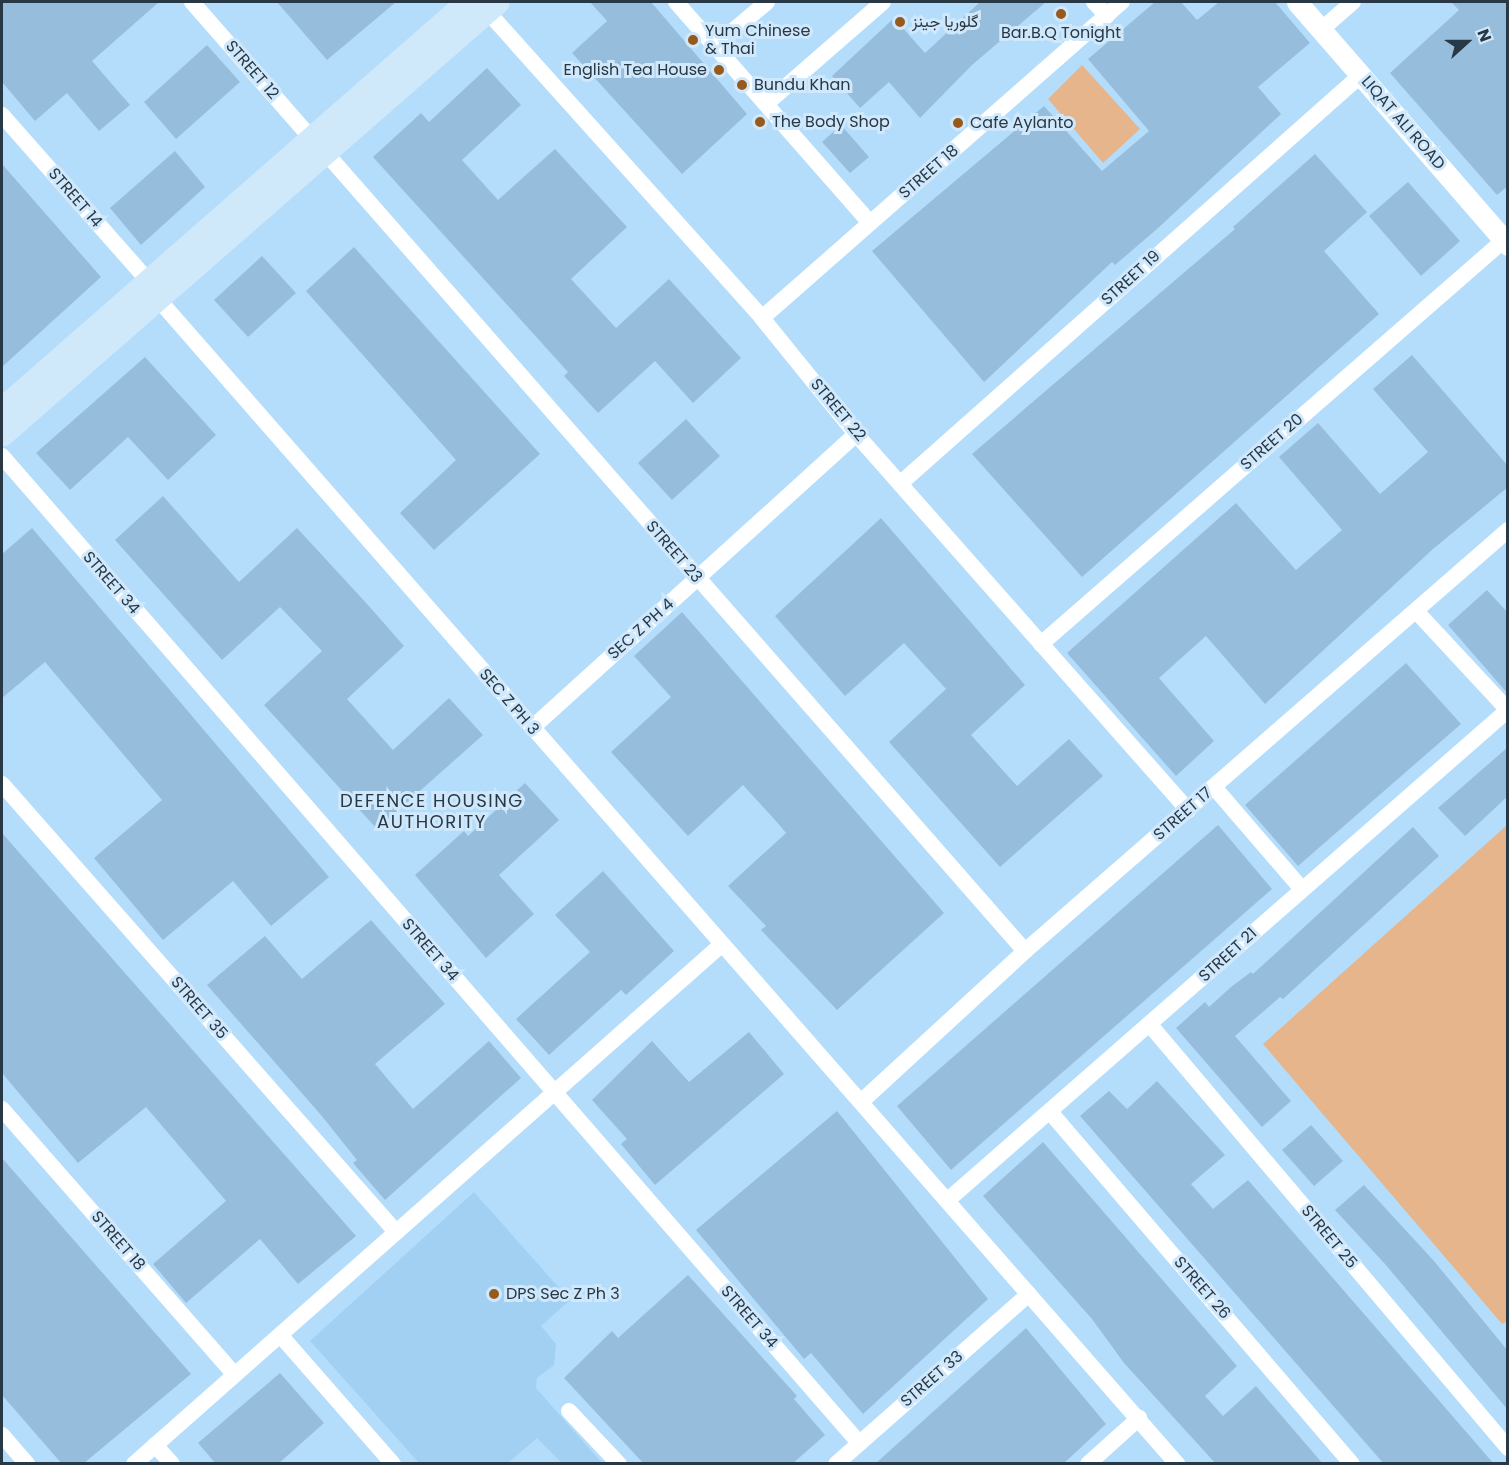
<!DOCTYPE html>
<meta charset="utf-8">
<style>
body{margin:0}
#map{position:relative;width:1509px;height:1465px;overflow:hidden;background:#b4ddfc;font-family:Poppins,Vazirmatn,sans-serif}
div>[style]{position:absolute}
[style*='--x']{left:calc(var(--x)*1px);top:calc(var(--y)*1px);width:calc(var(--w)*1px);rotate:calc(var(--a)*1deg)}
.built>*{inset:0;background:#a2d0f3}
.green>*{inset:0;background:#e7b58b}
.building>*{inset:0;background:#96bedc}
.minor>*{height:16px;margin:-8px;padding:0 8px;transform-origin:8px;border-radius:8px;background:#fff}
.tertiary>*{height:21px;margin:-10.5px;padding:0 10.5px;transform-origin:10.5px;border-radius:10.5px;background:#fff}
.secondary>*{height:24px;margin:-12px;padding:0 12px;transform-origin:12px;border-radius:12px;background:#cfe9fb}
.dots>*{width:16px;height:16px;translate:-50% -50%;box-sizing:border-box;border:3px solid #d0e8fb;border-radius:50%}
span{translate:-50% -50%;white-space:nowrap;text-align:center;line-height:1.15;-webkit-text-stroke:6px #d0e8fb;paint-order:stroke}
.poi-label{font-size:16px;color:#283845}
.left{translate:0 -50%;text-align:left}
.right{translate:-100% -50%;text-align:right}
.street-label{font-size:16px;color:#283845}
.neighbourhood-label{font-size:18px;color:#283845;letter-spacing:1.5px}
.frame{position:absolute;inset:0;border:3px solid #283845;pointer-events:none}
.north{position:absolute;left:1437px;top:12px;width:60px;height:60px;-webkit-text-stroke:4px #d0e8fb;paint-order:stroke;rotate:69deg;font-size:16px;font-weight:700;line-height:24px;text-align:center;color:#283845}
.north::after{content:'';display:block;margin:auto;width:21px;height:27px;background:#283845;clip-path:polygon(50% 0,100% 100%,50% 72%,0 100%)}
</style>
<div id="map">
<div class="built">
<div style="clip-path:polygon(474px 1192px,570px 1300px,541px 1326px,556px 1344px,554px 1365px,537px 1378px,536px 1388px,602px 1463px,562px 1463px,537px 1438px,508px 1463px,419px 1463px,310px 1341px)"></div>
</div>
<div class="green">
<div style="clip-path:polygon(1082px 65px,1140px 129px,1103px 163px,1048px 99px)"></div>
<div style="clip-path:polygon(1507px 825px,1508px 1321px,1502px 1324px,1263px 1044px)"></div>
</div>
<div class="building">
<div style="clip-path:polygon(2px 2px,159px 2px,92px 61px,130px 105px,99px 131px,67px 93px,35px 121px,2px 82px)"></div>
<div style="clip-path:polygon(277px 2px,396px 2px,327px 60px)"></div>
<div style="clip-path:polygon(590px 2px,651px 2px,747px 114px,682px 174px,572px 53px,607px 21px)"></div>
<div style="clip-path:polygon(980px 2px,1046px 2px,972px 65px,920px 118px,889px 82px,860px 108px,832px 76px,894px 18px,925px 53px)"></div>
<div style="clip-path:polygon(1155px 2px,1181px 2px,1197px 20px,1219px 2px,1275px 2px,1310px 43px,1258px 87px,1281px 114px,1157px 229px,1115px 265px,1112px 262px,984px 382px,872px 251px,1044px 106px,1102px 171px,1149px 131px,1088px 59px)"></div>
<div style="clip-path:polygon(1451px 2px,1508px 2px,1508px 186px,1497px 195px,1390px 73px,1459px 10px)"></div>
<div style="clip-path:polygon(207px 45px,240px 82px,176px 139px,144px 102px)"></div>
<div style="clip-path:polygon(487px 68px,521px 105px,462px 160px,498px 200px,555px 149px,627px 227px,571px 279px,616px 328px,669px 279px,741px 358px,693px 403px,655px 361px,598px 413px,564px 376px,568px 372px,373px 157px,421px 113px,429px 122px)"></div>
<div style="clip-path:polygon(841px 125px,869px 157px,850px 173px,822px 142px)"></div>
<div style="clip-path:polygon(175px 151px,205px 187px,141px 245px,110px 208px)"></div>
<div style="clip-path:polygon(1315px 154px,1367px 212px,1324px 251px,1379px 314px,1082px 577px,972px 454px,1235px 229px,1233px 227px)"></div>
<div style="clip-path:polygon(2px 164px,101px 277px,2px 367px)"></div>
<div style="clip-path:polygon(1408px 182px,1460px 241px,1421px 276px,1369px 216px)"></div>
<div style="clip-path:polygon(354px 247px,540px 454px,434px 550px,400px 513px,456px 460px,306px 291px)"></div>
<div style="clip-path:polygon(262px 256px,296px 293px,248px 337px,214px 300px)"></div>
<div style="clip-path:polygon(1412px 355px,1508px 466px,1508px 487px,1433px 549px,1265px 704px,1206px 636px,1159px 678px,1214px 741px,1176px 776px,1067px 653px,1236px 503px,1296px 570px,1342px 530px,1279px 457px,1318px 423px,1380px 494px,1428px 452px,1373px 389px)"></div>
<div style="clip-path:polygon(145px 357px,216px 435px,168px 480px,128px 437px,70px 490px,36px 453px)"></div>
<div style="clip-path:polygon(686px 419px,720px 456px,672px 500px,638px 463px)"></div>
<div style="clip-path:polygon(163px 496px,239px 582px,297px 528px,368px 605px,404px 646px,347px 699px,393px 750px,449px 698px,483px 735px,377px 829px,264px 705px,322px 651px,280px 607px,222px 660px,115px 540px)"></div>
<div style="clip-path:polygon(881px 518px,1025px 685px,971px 735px,1017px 786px,1069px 739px,1103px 776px,1000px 867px,889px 742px,946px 689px,904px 643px,845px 696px,775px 616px)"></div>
<div style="clip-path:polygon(32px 528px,329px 877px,271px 926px,233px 881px,163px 940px,94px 858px,162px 800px,45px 662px,2px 698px,2px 554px)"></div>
<div style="clip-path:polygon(1487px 590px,1508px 613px,1508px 694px,1448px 625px)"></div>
<div style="clip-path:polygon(682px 612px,944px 913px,837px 1010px,761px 930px,766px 926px,728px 886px,786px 833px,775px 820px,743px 785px,688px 836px,611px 752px,671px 697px,634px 656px)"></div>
<div style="clip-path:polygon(1406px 663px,1461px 724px,1298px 866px,1245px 805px)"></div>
<div style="clip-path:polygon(1508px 747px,1508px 796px,1465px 836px,1438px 808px)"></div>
<div style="clip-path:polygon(525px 783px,559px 820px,499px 875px,534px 914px,486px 958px,415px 875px,464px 831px,468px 836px)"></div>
<div style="clip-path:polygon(1218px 825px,1272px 889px,951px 1170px,897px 1106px)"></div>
<div style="clip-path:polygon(1413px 827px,1439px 856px,1283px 999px,1280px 997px,1235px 1036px,1291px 1101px,1262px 1127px,1176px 1028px,1205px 1002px,1209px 1007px,1231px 987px,1251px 972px,1253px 974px)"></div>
<div style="clip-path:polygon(2px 833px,356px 1236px,298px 1284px,260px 1239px,186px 1303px,153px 1264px,226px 1201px,146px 1107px,78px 1163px,2px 1073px)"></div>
<div style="clip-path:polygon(603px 871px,674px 951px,626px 995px,621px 990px,549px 1055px,516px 1019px,590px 952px,555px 915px)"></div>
<div style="clip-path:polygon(371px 920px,445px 1004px,375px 1064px,413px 1109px,489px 1041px,521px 1078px,385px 1200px,353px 1163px,357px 1160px,321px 1115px,207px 985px,265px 936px,302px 979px)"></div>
<div style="clip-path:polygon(749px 1032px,784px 1074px,655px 1185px,621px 1144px,627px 1139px,592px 1100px,652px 1041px,689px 1082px)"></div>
<div style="clip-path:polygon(1157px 1081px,1225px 1155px,1191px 1184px,1213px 1209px,1248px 1180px,1494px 1464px,1384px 1464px,1080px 1116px,1109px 1091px,1127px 1109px)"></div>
<div style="clip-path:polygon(837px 1111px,988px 1299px,863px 1414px,811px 1353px,804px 1359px,696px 1230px)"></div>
<div style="clip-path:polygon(1311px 1125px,1343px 1161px,1314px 1186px,1282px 1150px)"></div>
<div style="clip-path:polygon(1043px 1142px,1237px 1366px,1205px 1396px,1223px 1416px,1256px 1386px,1323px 1464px,1216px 1464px,1124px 1363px,1092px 1319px,983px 1196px)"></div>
<div style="clip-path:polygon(2px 1158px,191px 1374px,83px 1464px,62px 1464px,2px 1395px)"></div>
<div style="clip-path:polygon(1364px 1185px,1434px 1261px,1508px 1351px,1508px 1410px,1385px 1264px,1335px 1210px)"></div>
<div style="clip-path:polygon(688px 1275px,797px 1396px,794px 1399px,825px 1435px,792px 1464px,644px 1464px,564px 1378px,612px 1331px,618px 1338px)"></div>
<div style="clip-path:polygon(1026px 1328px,1106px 1424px,1075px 1453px,1063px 1464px,875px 1464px)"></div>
<div style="clip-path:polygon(280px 1373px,324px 1423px,278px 1464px,216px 1464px,198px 1443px)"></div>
</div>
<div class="minor">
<div style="--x:192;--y:2;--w:182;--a:48.8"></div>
<div style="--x:676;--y:2;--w:294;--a:48.7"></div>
<div style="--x:1094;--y:2;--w:19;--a:47"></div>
<div style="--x:487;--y:11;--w:412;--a:48.1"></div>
<div style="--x:762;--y:318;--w:149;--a:51"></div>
<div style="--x:856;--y:434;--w:502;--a:48.56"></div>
<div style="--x:1322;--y:29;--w:41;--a:-41.1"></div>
<div style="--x:715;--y:46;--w:68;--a:-40.2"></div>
<div style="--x:766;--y:104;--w:155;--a:-41.1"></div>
<div style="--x:2;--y:115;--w:222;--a:48.6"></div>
<div style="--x:325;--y:152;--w:1062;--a:48.78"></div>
<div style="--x:158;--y:299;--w:1548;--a:48.82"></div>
<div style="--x:762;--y:318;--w:479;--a:-41.3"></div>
<div style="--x:2;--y:456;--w:1307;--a:49.03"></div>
<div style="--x:902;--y:482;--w:613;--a:-41.56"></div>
<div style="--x:1041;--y:644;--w:613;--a:-41.1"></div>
<div style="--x:532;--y:728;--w:438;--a:-42.2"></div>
<div style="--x:2;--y:784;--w:597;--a:48.67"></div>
<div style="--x:1214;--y:787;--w:133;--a:49.3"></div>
<div style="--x:1151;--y:1026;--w:553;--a:49.77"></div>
<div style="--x:862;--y:1101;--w:222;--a:-42.6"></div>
<div style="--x:1025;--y:951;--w:641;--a:-41.08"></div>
<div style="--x:2;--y:1109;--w:352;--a:48.8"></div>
<div style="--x:1051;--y:1113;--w:462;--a:49.4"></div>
<div style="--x:949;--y:1199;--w:743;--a:-41.18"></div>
<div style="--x:1508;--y:710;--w:135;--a:-132.9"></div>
<div style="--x:281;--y:1336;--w:170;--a:48.8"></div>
<div style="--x:569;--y:1411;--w:73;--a:46.7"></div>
<div style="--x:2;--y:1435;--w:38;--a:49"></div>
<div style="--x:155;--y:1445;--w:25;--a:48"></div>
<div style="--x:134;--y:1464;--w:784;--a:-41.48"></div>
<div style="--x:836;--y:1464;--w:257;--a:-41.4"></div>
<div style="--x:1088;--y:1464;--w:69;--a:-42"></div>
</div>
<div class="tertiary">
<div style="--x:1297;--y:2;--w:322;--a:49"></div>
</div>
<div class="secondary">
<div style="--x:2;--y:410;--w:619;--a:-41.2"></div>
<div style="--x:2;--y:435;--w:658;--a:-41.12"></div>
</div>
<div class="dots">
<div style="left:1061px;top:14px;background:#965a1c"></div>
<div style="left:900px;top:22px;background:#965a1c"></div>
<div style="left:693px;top:40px;background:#965a1c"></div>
<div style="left:719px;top:70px;background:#965a1c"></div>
<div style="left:742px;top:85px;background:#965a1c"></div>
<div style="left:760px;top:122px;background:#965a1c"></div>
<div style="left:958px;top:123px;background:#965a1c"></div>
<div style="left:494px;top:1294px;background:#965a1c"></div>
</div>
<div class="poi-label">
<span class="left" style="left:912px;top:22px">گلوریا جینز</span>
<span class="left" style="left:705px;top:40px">Yum Chinese<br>&amp; Thai</span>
<span style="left:1061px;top:33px">Bar.B.Q Tonight</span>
<span class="right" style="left:707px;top:70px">English Tea House</span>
<span class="left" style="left:754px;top:85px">Bundu Khan</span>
<span class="left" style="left:772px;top:122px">The Body Shop</span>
<span class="left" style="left:970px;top:123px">Cafe Aylanto</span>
<span class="left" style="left:506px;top:1294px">DPS Sec Z Ph 3</span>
</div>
<div class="street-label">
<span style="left:252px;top:70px;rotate:49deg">STREET 12</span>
<span style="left:1403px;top:123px;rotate:49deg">LIQAT ALI ROAD</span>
<span style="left:929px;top:172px;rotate:-41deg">STREET 18</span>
<span style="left:75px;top:198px;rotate:49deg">STREET 14</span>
<span style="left:1131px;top:278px;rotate:-42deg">STREET 19</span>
<span style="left:838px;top:410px;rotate:50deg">STREET 22</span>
<span style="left:1272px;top:442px;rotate:-41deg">STREET 20</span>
<span style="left:674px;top:552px;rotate:49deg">STREET 23</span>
<span style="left:111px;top:583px;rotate:49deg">STREET 34</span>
<span style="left:641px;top:629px;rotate:-42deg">SEC Z PH 4</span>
<span style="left:509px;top:702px;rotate:49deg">SEC Z PH 3</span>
<span style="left:1183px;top:814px;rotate:-41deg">STREET 17</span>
<span style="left:430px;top:950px;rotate:49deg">STREET 34</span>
<span style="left:1228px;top:955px;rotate:-42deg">STREET 21</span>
<span style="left:199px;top:1008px;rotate:49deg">STREET 35</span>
<span style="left:1329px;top:1237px;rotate:50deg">STREET 25</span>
<span style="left:118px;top:1241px;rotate:49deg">STREET 18</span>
<span style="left:1202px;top:1288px;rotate:49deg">STREET 26</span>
<span style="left:749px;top:1317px;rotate:49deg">STREET 34</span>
<span style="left:932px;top:1379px;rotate:-41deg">STREET 33</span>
</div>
<div class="neighbourhood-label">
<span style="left:432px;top:812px">DEFENCE HOUSING<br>AUTHORITY</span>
</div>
<div class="frame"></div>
<div class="north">N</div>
</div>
